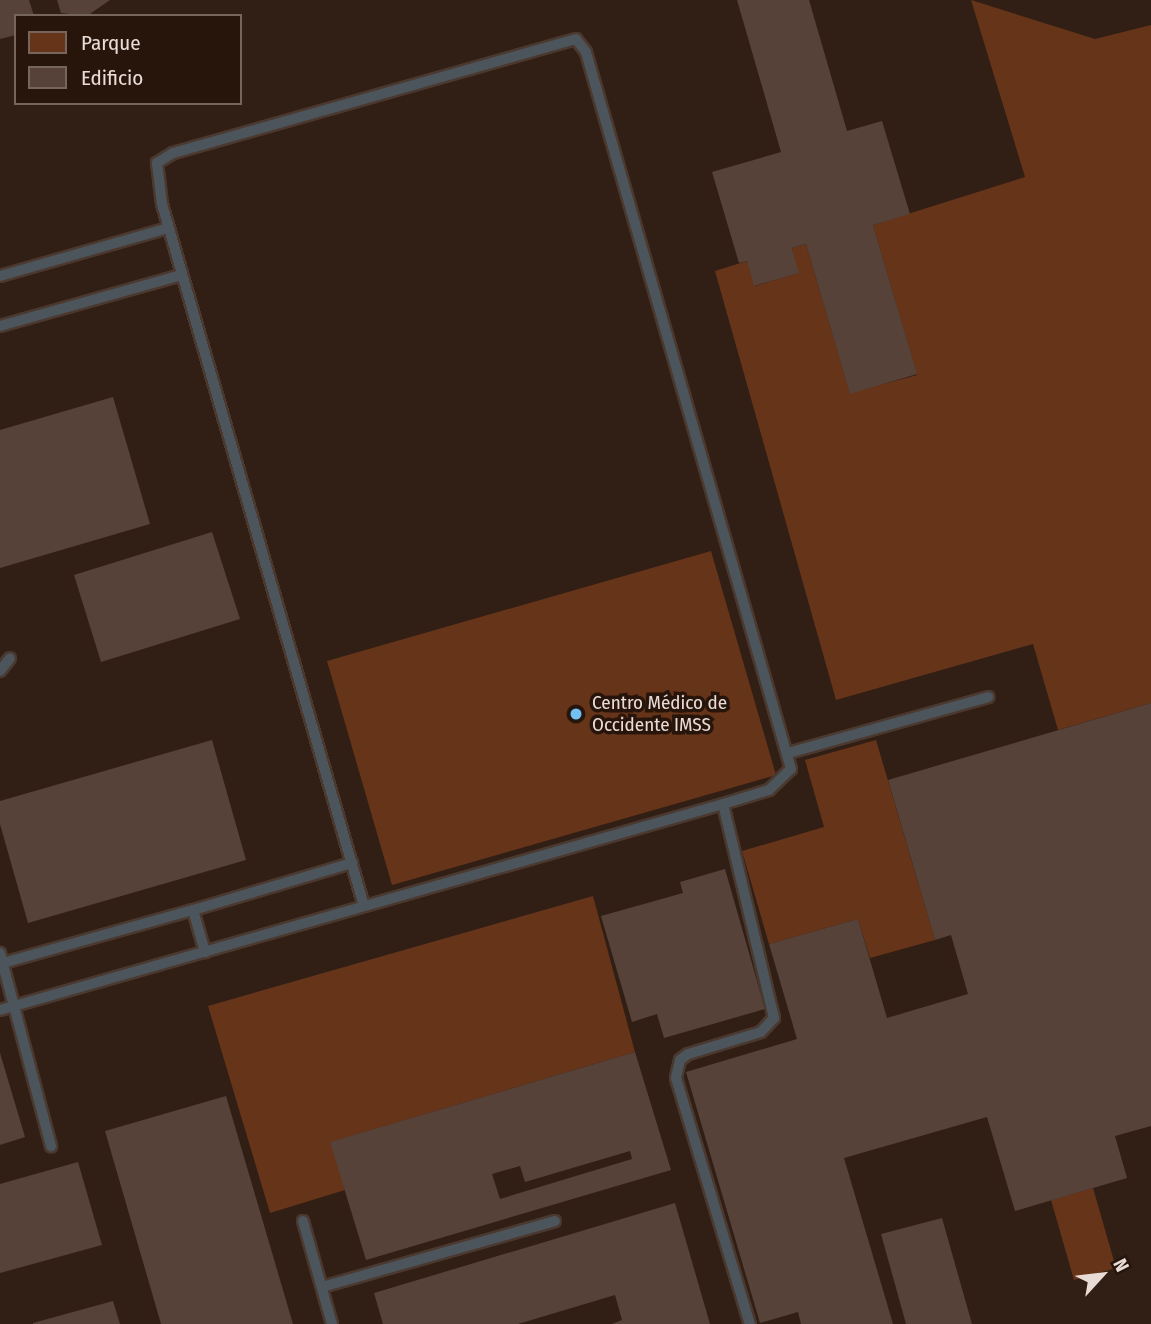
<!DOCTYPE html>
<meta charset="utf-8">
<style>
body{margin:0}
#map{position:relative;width:1151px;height:1324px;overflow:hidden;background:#311f15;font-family:"Fira Sans Condensed",sans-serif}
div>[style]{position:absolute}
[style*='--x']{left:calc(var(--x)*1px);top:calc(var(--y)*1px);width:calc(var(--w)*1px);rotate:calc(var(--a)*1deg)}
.green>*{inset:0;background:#663419}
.building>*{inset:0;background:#564238}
.roads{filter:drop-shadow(2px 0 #4b3930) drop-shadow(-2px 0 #4b3930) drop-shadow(0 2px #4b3930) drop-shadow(0 -2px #4b3930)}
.service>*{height:10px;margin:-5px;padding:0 5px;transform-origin:5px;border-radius:5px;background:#4c555b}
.dots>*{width:19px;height:19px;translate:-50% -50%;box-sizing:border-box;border:4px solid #27150c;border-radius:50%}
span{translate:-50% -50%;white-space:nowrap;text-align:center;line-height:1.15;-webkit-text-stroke:7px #27150c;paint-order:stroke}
.poi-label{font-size:19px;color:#e9dcd6}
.left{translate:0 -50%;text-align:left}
.legend{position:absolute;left:14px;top:14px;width:228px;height:91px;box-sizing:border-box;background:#27150c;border:2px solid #75655d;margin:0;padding:9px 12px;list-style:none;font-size:21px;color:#e9dcd6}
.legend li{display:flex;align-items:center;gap:14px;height:35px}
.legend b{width:35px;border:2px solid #75655d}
.north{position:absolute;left:1067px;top:1240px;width:70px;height:70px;-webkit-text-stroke:5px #27150c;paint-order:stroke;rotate:63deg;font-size:19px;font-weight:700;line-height:28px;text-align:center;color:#e9dcd6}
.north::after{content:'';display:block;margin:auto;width:24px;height:32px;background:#e9dcd6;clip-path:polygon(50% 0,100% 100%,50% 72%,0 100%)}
</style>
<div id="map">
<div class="green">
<div style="clip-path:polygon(971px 0,1095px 39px,1151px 25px,1151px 703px,1058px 730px,1033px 644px,836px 700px,715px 271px,747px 261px,755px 286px,798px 273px,792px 248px,806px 244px,850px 393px,917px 375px,873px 225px,1025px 177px)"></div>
<div style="clip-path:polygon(711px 551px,776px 775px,392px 885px,327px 661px)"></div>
<div style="clip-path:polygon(876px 740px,935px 940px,870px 958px,858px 919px,769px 944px,742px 851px,824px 827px,805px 760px)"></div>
<div style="clip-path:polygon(593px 896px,635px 1052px,331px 1142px,345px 1190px,270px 1213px,208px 1006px)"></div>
<div style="clip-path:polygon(1093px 1188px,1116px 1268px,1074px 1280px,1051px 1200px)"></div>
</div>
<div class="building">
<div style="clip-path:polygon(0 0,29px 0,34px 16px,16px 16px,16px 35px,0 39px)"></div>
<div style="clip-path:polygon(57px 0,110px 0,87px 16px,61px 13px)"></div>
<div style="clip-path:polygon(737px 0,809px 0,847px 131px,882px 121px,910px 214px,873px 225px,917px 374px,850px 394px,806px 244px,792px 248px,799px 273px,754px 286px,747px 261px,739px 263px,712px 172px,781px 152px)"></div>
<div style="clip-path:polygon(113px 397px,150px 524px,0 568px,0 430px)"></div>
<div style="clip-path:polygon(212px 532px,240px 619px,101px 662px,74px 575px)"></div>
<div style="clip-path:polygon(1151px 703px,1151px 1126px,1115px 1136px,1127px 1178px,1015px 1211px,987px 1117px,844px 1158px,893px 1324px,801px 1324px,798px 1312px,760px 1323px,686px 1072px,797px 1039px,769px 944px,858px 919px,887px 1018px,968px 994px,951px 935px,935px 940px,888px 780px)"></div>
<div style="clip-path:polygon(212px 740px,246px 860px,28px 923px,0 824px,0 801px)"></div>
<div style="clip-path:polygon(725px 869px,765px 1009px,664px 1038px,657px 1014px,632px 1022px,601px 916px,683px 893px,680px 882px)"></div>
<div style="clip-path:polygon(evenodd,635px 1052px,671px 1170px,366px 1260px,330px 1142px,635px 1052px,630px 1151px,632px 1159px,500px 1199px,492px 1174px,520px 1166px,525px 1182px,630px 1151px)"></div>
<div style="clip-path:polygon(0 1053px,25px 1137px,0 1145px)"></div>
<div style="clip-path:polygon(226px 1096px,293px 1324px,161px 1324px,105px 1131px)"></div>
<div style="clip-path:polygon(78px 1162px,102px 1245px,0 1273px,0 1184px)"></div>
<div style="clip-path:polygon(675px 1203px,710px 1324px,612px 1324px,622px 1320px,615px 1295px,518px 1324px,383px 1324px,374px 1293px)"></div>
<div style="clip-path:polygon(942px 1218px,972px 1324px,906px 1324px,881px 1234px)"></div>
<div style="clip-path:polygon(113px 1301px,120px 1324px,33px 1324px,33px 1323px)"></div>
</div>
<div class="roads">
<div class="service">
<div style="--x:0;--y:276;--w:175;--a:-15.9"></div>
<div style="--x:0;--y:326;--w:189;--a:-15.7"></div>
<div style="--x:0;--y:671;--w:16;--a:-52"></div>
<div style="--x:788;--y:753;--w:208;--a:-15.6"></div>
<div style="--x:723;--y:804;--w:220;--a:76.6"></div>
<div style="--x:774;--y:1018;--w:19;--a:133"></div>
<div style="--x:761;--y:1032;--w:76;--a:163.2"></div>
<div style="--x:688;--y:1054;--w:10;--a:143"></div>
<div style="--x:680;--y:1060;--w:18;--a:103"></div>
<div style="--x:676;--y:1078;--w:257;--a:73.3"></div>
<div style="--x:193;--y:910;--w:166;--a:-16.5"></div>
<div style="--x:0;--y:953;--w:200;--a:75.2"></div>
<div style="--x:3;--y:963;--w:197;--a:-15.6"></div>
<div style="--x:193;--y:910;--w:44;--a:74.1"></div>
<div style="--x:0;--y:1010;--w:752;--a:-15.9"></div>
<div style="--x:723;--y:804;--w:48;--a:-16.9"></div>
<div style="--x:769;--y:790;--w:30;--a:-44"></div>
<div style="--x:791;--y:769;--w:746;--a:-105.96"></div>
<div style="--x:586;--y:52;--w:16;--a:-128"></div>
<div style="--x:576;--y:39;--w:419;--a:164.2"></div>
<div style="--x:173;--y:153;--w:19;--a:148"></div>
<div style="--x:157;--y:163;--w:41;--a:83"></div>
<div style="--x:162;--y:204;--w:730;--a:73.95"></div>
<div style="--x:303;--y:1221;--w:107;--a:74.3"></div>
<div style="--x:322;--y:1287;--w:242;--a:-15.8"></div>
</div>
</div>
<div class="dots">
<div style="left:576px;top:714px;background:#71c1f4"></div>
</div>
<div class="poi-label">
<span class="left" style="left:592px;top:714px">Centro Médico de<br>Occidente IMSS</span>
</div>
<ul class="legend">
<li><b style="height:19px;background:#663419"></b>Parque</li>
<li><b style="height:19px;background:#564238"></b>Edificio</li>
</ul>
<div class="north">N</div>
</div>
